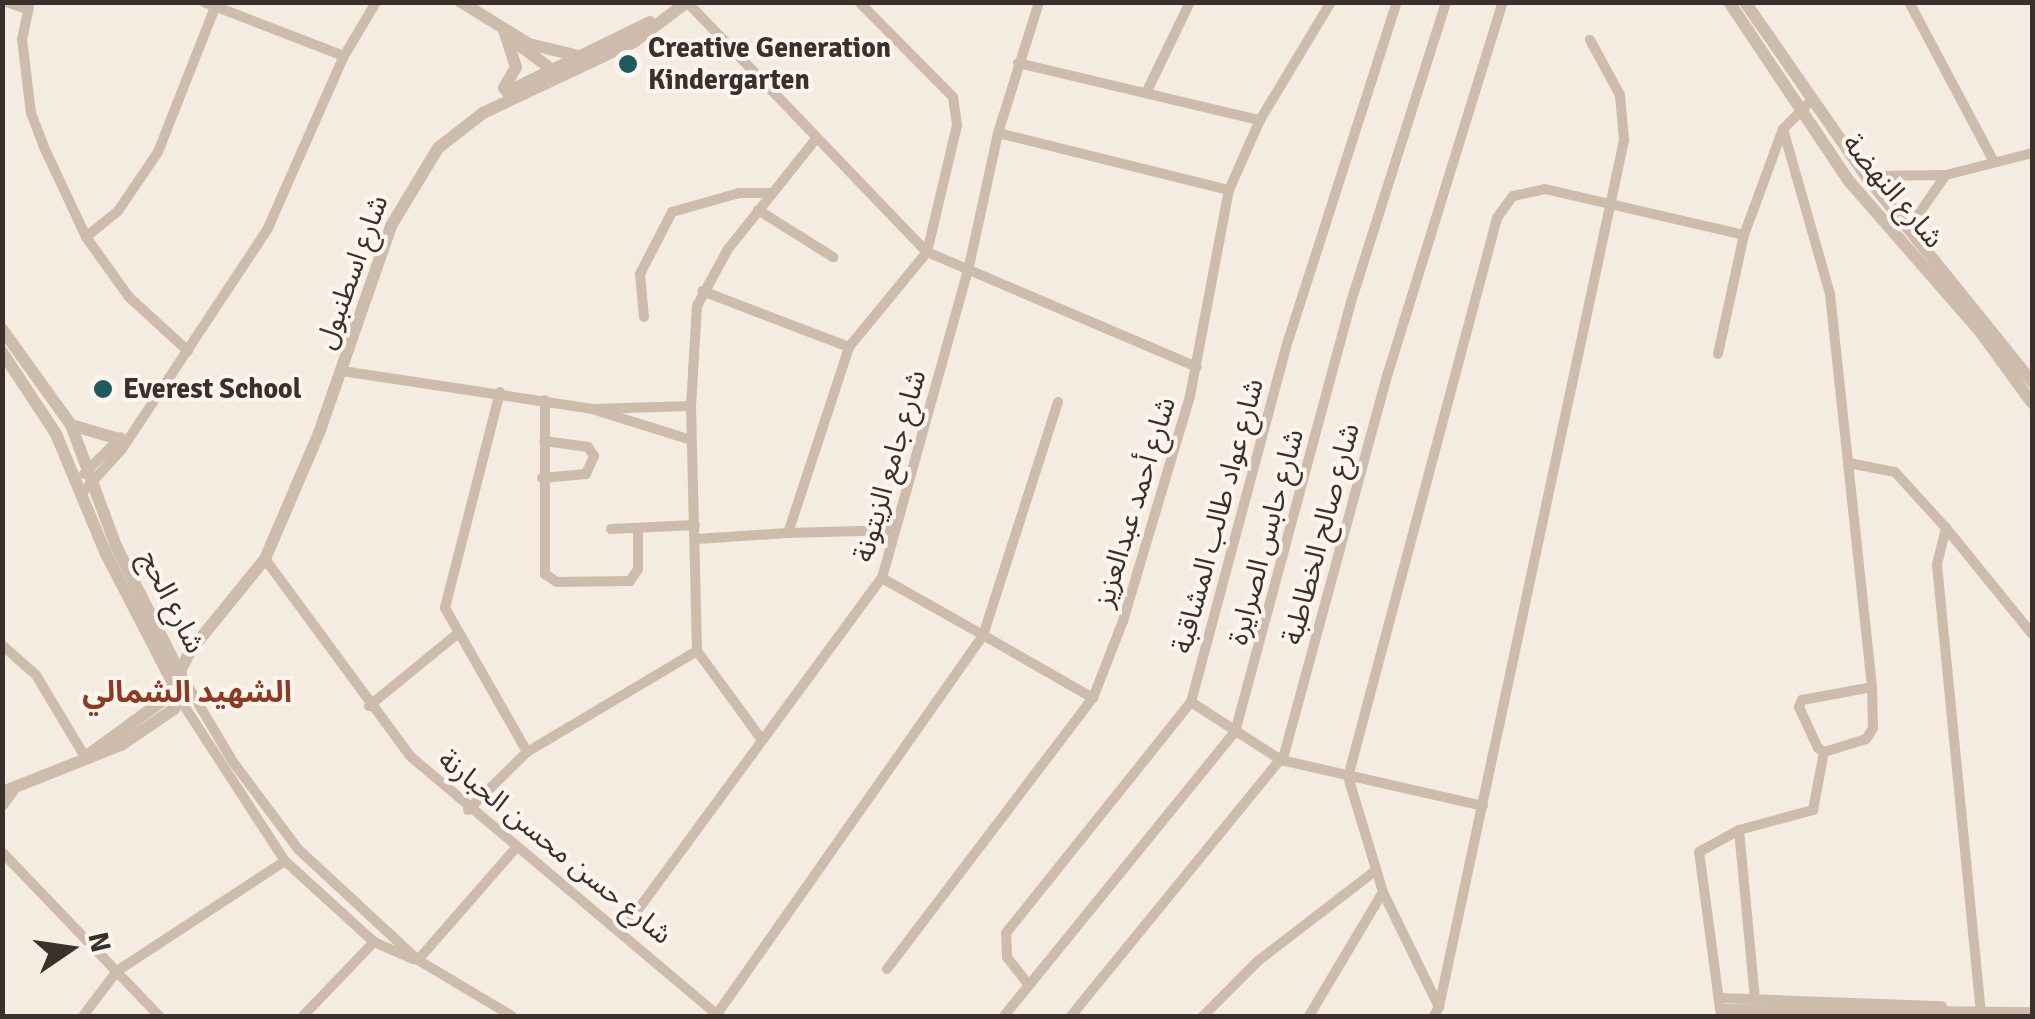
<!DOCTYPE html>
<meta charset="utf-8">
<style>
body{margin:0}
#map{position:relative;width:2035px;height:1019px;overflow:hidden;background:#f4ebe1;font-family:Signika,"Noto Sans Arabic",sans-serif}
div>[style]{position:absolute}
[style*='--x']{left:calc(var(--x)*1px);top:calc(var(--y)*1px);width:calc(var(--w)*1px);rotate:calc(var(--a)*1deg)}
.minor>*{height:10px;margin:-5px;padding:0 5px;transform-origin:5px;border-radius:5px;background:#cdbbac}
.tertiary>*{height:12px;margin:-6px;padding:0 6px;transform-origin:6px;border-radius:6px;background:#cdbbac}
.dots>*{width:28px;height:28px;translate:-50% -50%;box-sizing:border-box;border:5px solid #fbf5ee;border-radius:50%}
span{translate:-50% -50%;white-space:nowrap;text-align:center;line-height:1.15;-webkit-text-stroke:8px #fbf5ee;paint-order:stroke}
.poi-label{font-size:28px;color:#3b302b;font-weight:700}
.left{translate:0 -50%;text-align:left}
.street-label{font-size:28px;color:#3b302b}
.neighbourhood-label{font-size:30px;color:#8c3b22;font-weight:700}
.frame{position:absolute;inset:0;border:5px solid #3b302b;pointer-events:none}
.north{position:absolute;left:20px;top:899px;width:100px;height:100px;-webkit-text-stroke:8px #fbf5ee;paint-order:stroke;rotate:77deg;font-size:28px;font-weight:700;line-height:40px;text-align:center;color:#3b302b}
.north::after{content:'';display:block;margin:auto;width:35px;height:45px;background:#3b302b;clip-path:polygon(50% 0,100% 100%,50% 72%,0 100%)}
</style>
<div id="map">
<div class="minor">
<div style="--x:7;--y:2;--w:20;--a:20"></div>
<div style="--x:30;--y:2;--w:38;--a:102"></div>
<div style="--x:22;--y:39;--w:75;--a:83.1"></div>
<div style="--x:31;--y:113;--w:34;--a:69"></div>
<div style="--x:43;--y:145;--w:102;--a:64.9"></div>
<div style="--x:86;--y:237;--w:74;--a:54.4"></div>
<div style="--x:129;--y:297;--w:80;--a:42.5"></div>
<div style="--x:204;--y:2;--w:150;--a:21.1"></div>
<div style="--x:687;--y:2;--w:347;--a:46.2"></div>
<div style="--x:927;--y:252;--w:293;--a:23.1"></div>
<div style="--x:1909;--y:2;--w:181;--a:62"></div>
<div style="--x:1018;--y:63;--w:249;--a:13.3"></div>
<div style="--x:1148;--y:89;--w:97;--a:-64.2"></div>
<div style="--x:1783;--y:129;--w:172;--a:74.1"></div>
<div style="--x:1830;--y:294;--w:395;--a:83.9"></div>
<div style="--x:1872;--y:687;--w:41;--a:88.6"></div>
<div style="--x:1873;--y:728;--w:13;--a:122"></div>
<div style="--x:1866;--y:739;--w:44;--a:162.8"></div>
<div style="--x:1824;--y:752;--w:7;--a:-146"></div>
<div style="--x:1818;--y:748;--w:45;--a:-114.9"></div>
<div style="--x:1799;--y:707;--w:8;--a:-67"></div>
<div style="--x:1802;--y:700;--w:71;--a:-10.5"></div>
<div style="--x:998;--y:133;--w:238;--a:13.9"></div>
<div style="--x:1866;--y:176;--w:80;--a:-0.7"></div>
<div style="--x:1946;--y:175;--w:89;--a:-14.3"></div>
<div style="--x:758;--y:210;--w:89;--a:32.1"></div>
<div style="--x:86;--y:237;--w:41;--a:-39.1"></div>
<div style="--x:118;--y:211;--w:71;--a:-55.9"></div>
<div style="--x:158;--y:152;--w:156;--a:-68.5"></div>
<div style="--x:1921;--y:239;--w:22;--a:-103"></div>
<div style="--x:1916;--y:218;--w:51;--a:-55.4"></div>
<div style="--x:644;--y:317;--w:43;--a:-95.3"></div>
<div style="--x:640;--y:274;--w:70;--a:-62.7"></div>
<div style="--x:672;--y:212;--w:70;--a:-15.8"></div>
<div style="--x:739;--y:193;--w:32;--a:0"></div>
<div style="--x:849;--y:347;--w:123;--a:-50.6"></div>
<div style="--x:927;--y:252;--w:130;--a:-76.7"></div>
<div style="--x:957;--y:125;--w:28;--a:-98"></div>
<div style="--x:953;--y:97;--w:134;--a:-134.7"></div>
<div style="--x:1718;--y:354;--w:122;--a:-77.7"></div>
<div style="--x:342;--y:371;--w:253;--a:8.6"></div>
<div style="--x:592;--y:409;--w:104;--a:17.4"></div>
<div style="--x:500;--y:392;--w:223;--a:104.3"></div>
<div style="--x:445;--y:608;--w:166;--a:60.3"></div>
<div style="--x:545;--y:400;--w:174;--a:90"></div>
<div style="--x:545;--y:574;--w:14;--a:34"></div>
<div style="--x:557;--y:582;--w:73;--a:-0.8"></div>
<div style="--x:630;--y:581;--w:14;--a:-56"></div>
<div style="--x:638;--y:569;--w:41;--a:-90"></div>
<div style="--x:1058;--y:402;--w:245;--a:107.8"></div>
<div style="--x:983;--y:635;--w:127;--a:29.8"></div>
<div style="--x:593;--y:409;--w:98;--a:-1.8"></div>
<div style="--x:1849;--y:463;--w:47;--a:11.1"></div>
<div style="--x:1895;--y:472;--w:76;--a:47.7"></div>
<div style="--x:1946;--y:528;--w:38;--a:104"></div>
<div style="--x:1937;--y:565;--w:444;--a:84.4"></div>
<div style="--x:84;--y:474;--w:52;--a:-45"></div>
<div style="--x:542;--y:478;--w:44;--a:-5.2"></div>
<div style="--x:586;--y:474;--w:20;--a:-66"></div>
<div style="--x:594;--y:456;--w:11;--a:-124"></div>
<div style="--x:588;--y:447;--w:44;--a:-172.2"></div>
<div style="--x:82;--y:493;--w:59;--a:-47.7"></div>
<div style="--x:122;--y:449;--w:265;--a:-56.5"></div>
<div style="--x:268;--y:228;--w:188;--a:-66.2"></div>
<div style="--x:344;--y:56;--w:63;--a:-59.3"></div>
<div style="--x:1946;--y:528;--w:136;--a:50.9"></div>
<div style="--x:611;--y:529;--w:84;--a:-2.7"></div>
<div style="--x:788;--y:533;--w:107;--a:-1.6"></div>
<div style="--x:697;--y:539;--w:91;--a:-3.8"></div>
<div style="--x:788;--y:533;--w:196;--a:-71.8"></div>
<div style="--x:849;--y:347;--w:157;--a:-159.1"></div>
<div style="--x:265;--y:559;--w:245;--a:53.6"></div>
<div style="--x:410;--y:756;--w:404;--a:40.1"></div>
<div style="--x:2;--y:645;--w:45;--a:41.4"></div>
<div style="--x:36;--y:675;--w:96;--a:59.1"></div>
<div style="--x:182;--y:676;--w:100;--a:59.3"></div>
<div style="--x:233;--y:762;--w:109;--a:53.2"></div>
<div style="--x:298;--y:849;--w:163;--a:42.8"></div>
<div style="--x:418;--y:960;--w:109;--a:30.8"></div>
<div style="--x:181;--y:701;--w:191;--a:57"></div>
<div style="--x:285;--y:861;--w:120;--a:42.3"></div>
<div style="--x:374;--y:942;--w:43;--a:23.6"></div>
<div style="--x:1191;--y:702;--w:107;--a:32.8"></div>
<div style="--x:1281;--y:760;--w:207;--a:12.8"></div>
<div style="--x:369;--y:706;--w:112;--a:-39.2"></div>
<div style="--x:762;--y:740;--w:110;--a:-126.1"></div>
<div style="--x:697;--y:651;--w:245;--a:-91.4"></div>
<div style="--x:691;--y:406;--w:100;--a:-86.6"></div>
<div style="--x:697;--y:306;--w:65;--a:-61.5"></div>
<div style="--x:728;--y:249;--w:139;--a:-51.4"></div>
<div style="--x:468;--y:810;--w:83;--a:-44.5"></div>
<div style="--x:527;--y:752;--w:198;--a:-30.7"></div>
<div style="--x:1739;--y:830;--w:169;--a:84.6"></div>
<div style="--x:2;--y:852;--w:227;--a:46.2"></div>
<div style="--x:623;--y:930;--w:437;--a:-53.7"></div>
<div style="--x:882;--y:578;--w:319;--a:-74.4"></div>
<div style="--x:968;--y:271;--w:141;--a:-77.7"></div>
<div style="--x:998;--y:133;--w:137;--a:-72.6"></div>
<div style="--x:418;--y:960;--w:147;--a:-48.9"></div>
<div style="--x:887;--y:969;--w:340;--a:-52.8"></div>
<div style="--x:1093;--y:698;--w:83;--a:-68.7"></div>
<div style="--x:1123;--y:621;--w:235;--a:-73.4"></div>
<div style="--x:1190;--y:396;--w:210;--a:-79.3"></div>
<div style="--x:1229;--y:190;--w:77;--a:-66.1"></div>
<div style="--x:1260;--y:120;--w:138;--a:-59"></div>
<div style="--x:1028;--y:984;--w:34;--a:-128"></div>
<div style="--x:1007;--y:957;--w:24;--a:-92"></div>
<div style="--x:1006;--y:933;--w:296;--a:-51.3"></div>
<div style="--x:1191;--y:702;--w:374;--a:-75"></div>
<div style="--x:1288;--y:341;--w:356;--a:-72.2"></div>
<div style="--x:1719;--y:998;--w:223;--a:2.1"></div>
<div style="--x:1439;--y:1007;--w:887;--a:-77.95"></div>
<div style="--x:1624;--y:140;--w:45;--a:-95.1"></div>
<div style="--x:1620;--y:95;--w:63;--a:-118.6"></div>
<div style="--x:1721;--y:1009;--w:311;--a:0.6"></div>
<div style="--x:717;--y:1014;--w:463;--a:-54.9"></div>
<div style="--x:983;--y:635;--w:116;--a:-150.6"></div>
<div style="--x:83;--y:1016;--w:56;--a:-52.9"></div>
<div style="--x:117;--y:971;--w:201;--a:-33.2"></div>
<div style="--x:303;--y:1016;--w:103;--a:-46.2"></div>
<div style="--x:1004;--y:1016;--w:366;--a:-50.9"></div>
<div style="--x:1235;--y:732;--w:442;--a:-74.9"></div>
<div style="--x:1350;--y:305;--w:318;--a:-72.4"></div>
<div style="--x:1071;--y:1016;--w:337;--a:-50.8"></div>
<div style="--x:1284;--y:755;--w:396;--a:-74.8"></div>
<div style="--x:1388;--y:373;--w:388;--a:-72.8"></div>
<div style="--x:1203;--y:1016;--w:78;--a:-45"></div>
<div style="--x:1258;--y:961;--w:148;--a:-37.6"></div>
<div style="--x:1309;--y:1016;--w:144;--a:-59.2"></div>
<div style="--x:1434;--y:1016;--w:10;--a:-61"></div>
<div style="--x:1439;--y:1007;--w:128;--a:-116"></div>
<div style="--x:1383;--y:892;--w:120;--a:-106.9"></div>
<div style="--x:1348;--y:777;--w:579;--a:-75.07"></div>
<div style="--x:1497;--y:218;--w:27;--a:-54"></div>
<div style="--x:1513;--y:196;--w:33;--a:-12"></div>
<div style="--x:1545;--y:189;--w:204;--a:13"></div>
<div style="--x:1744;--y:235;--w:113;--a:-69.8"></div>
<div style="--x:1783;--y:129;--w:40;--a:-45"></div>
<div style="--x:1721;--y:1016;--w:165;--a:-97.6"></div>
<div style="--x:1699;--y:852;--w:46;--a:-28.8"></div>
<div style="--x:1739;--y:830;--w:77;--a:-15.1"></div>
<div style="--x:1813;--y:810;--w:59;--a:-79.3"></div>
</div>
<div class="tertiary">
<div style="--x:461;--y:2;--w:80;--a:31.7"></div>
<div style="--x:529;--y:44;--w:46;--a:13.7"></div>
<div style="--x:1729;--y:2;--w:214;--a:56.2"></div>
<div style="--x:1848;--y:180;--w:199;--a:48.9"></div>
<div style="--x:1979;--y:330;--w:90;--a:54"></div>
<div style="--x:1745;--y:2;--w:212;--a:55.2"></div>
<div style="--x:1866;--y:176;--w:265;--a:51.1"></div>
<div style="--x:515;--y:42;--w:45;--a:36.9"></div>
<div style="--x:504;--y:88;--w:24;--a:-60"></div>
<div style="--x:516;--y:67;--w:40;--a:-108"></div>
<div style="--x:507;--y:92;--w:159;--a:-26.1"></div>
<div style="--x:2;--y:329;--w:118;--a:54.3"></div>
<div style="--x:71;--y:425;--w:129;--a:69.6"></div>
<div style="--x:116;--y:546;--w:144;--a:63.3"></div>
<div style="--x:181;--y:675;--w:18;--a:84"></div>
<div style="--x:183;--y:693;--w:18;--a:119"></div>
<div style="--x:174;--y:709;--w:64;--a:145.8"></div>
<div style="--x:121;--y:745;--w:128;--a:158.4"></div>
<div style="--x:2;--y:352;--w:98;--a:56.6"></div>
<div style="--x:56;--y:434;--w:128;--a:67.4"></div>
<div style="--x:105;--y:552;--w:157;--a:62.6"></div>
<div style="--x:71;--y:425;--w:50;--a:16.3"></div>
<div style="--x:85;--y:757;--w:99;--a:-35.9"></div>
<div style="--x:165;--y:699;--w:55;--a:-62"></div>
<div style="--x:191;--y:650;--w:117;--a:-50.9"></div>
<div style="--x:265;--y:559;--w:137;--a:-66.8"></div>
<div style="--x:319;--y:433;--w:219;--a:-70.8"></div>
<div style="--x:391;--y:226;--w:91;--a:-58.9"></div>
<div style="--x:438;--y:148;--w:57;--a:-37.9"></div>
<div style="--x:483;--y:113;--w:167;--a:-25.2"></div>
<div style="--x:634;--y:42;--w:66;--a:-37"></div>
<div style="--x:2;--y:805;--w:17;--a:-54"></div>
</div>
<div class="dots">
<div style="left:628px;top:64px;background:#1f5a5e"></div>
<div style="left:103px;top:389px;background:#1f5a5e"></div>
</div>
<div class="poi-label">
<span class="left" style="left:648px;top:64px">Creative Generation<br>Kindergarten</span>
<span class="left" style="left:123px;top:389px">Everest School</span>
</div>
<div class="street-label">
<span style="left:1893px;top:191px;rotate:50deg">شارع النهضة</span>
<span style="left:352px;top:272px;rotate:-70deg">شارع اسطنبول</span>
<span style="left:890px;top:466px;rotate:-74deg">شارع جامع الزيتونة</span>
<span style="left:1135px;top:502px;rotate:-73deg">شارع أحمد عبدالعزيز</span>
<span style="left:1218px;top:516px;rotate:-75deg">شارع عواد طالب المشاقبة</span>
<span style="left:1321px;top:534px;rotate:-75deg">شارع صالح الخطاطبة</span>
<span style="left:1266px;top:537px;rotate:-75deg">شارع حابس الصرايرة</span>
<span style="left:172px;top:602px;rotate:63deg">شارع الحج</span>
<span style="left:555px;top:847px;rotate:39deg">شارع حسن محسن الحبارنة</span>
</div>
<div class="neighbourhood-label">
<span style="left:187px;top:693px">الشهيد الشمالي</span>
</div>
<div class="frame"></div>
<div class="north">N</div>
</div>
